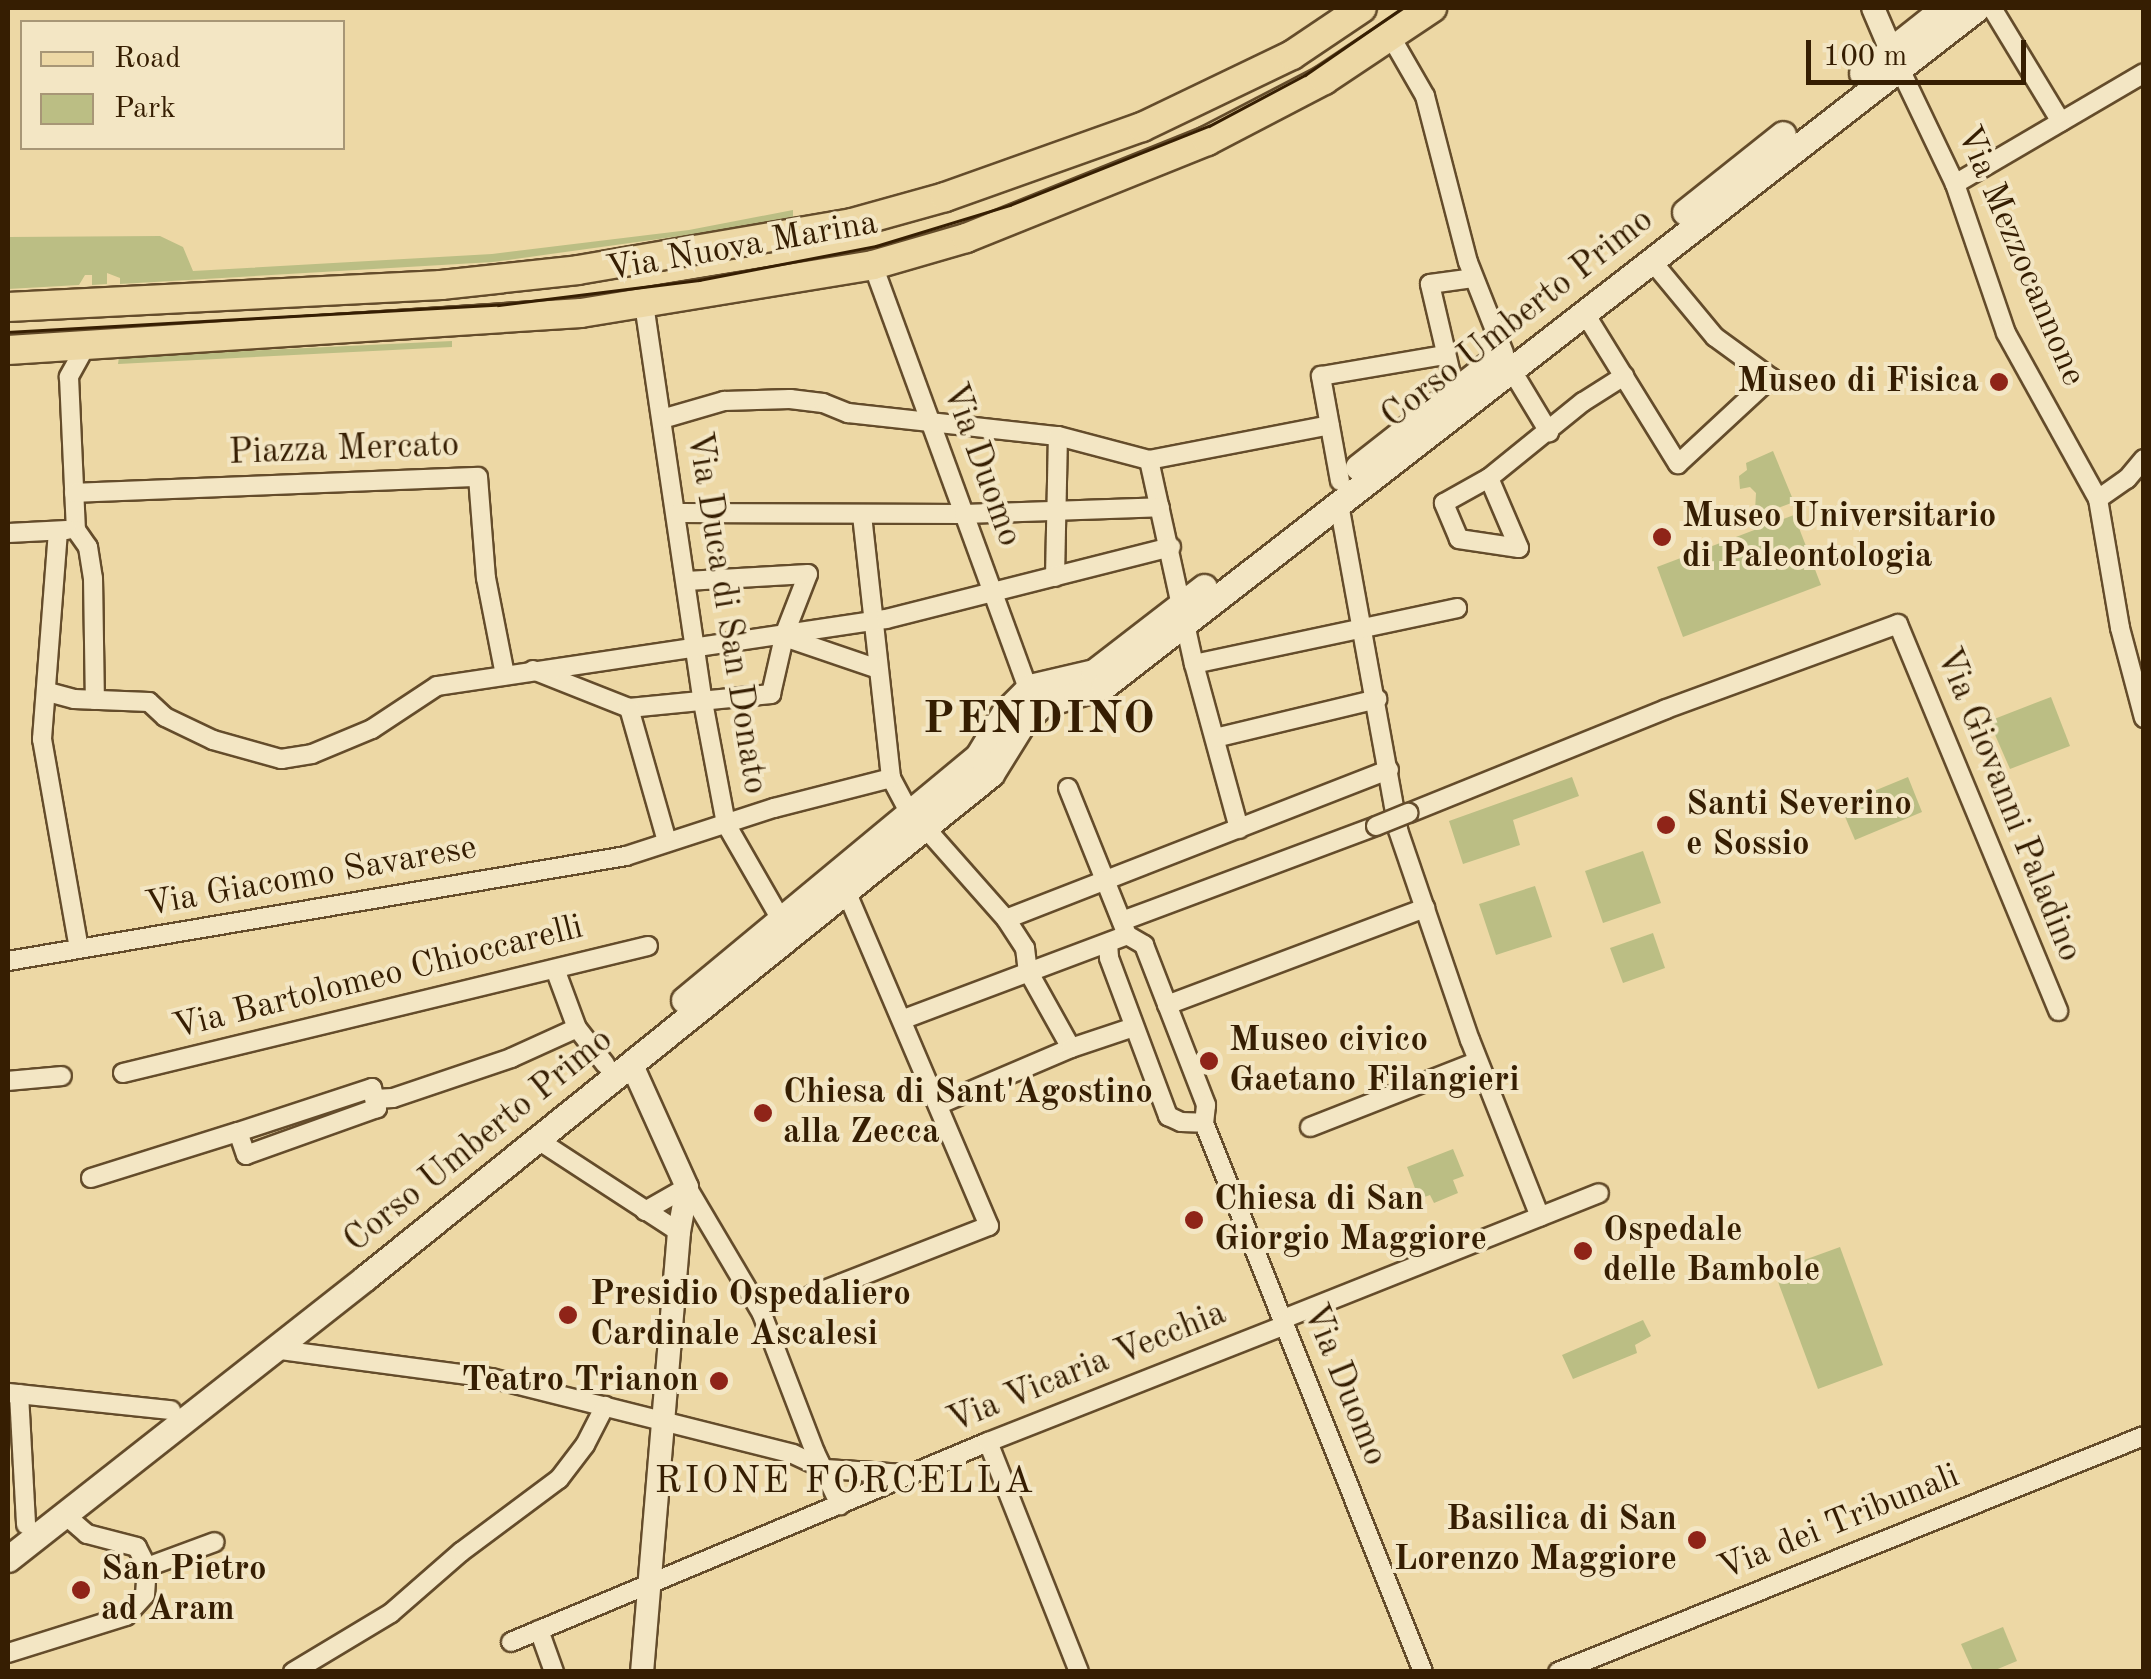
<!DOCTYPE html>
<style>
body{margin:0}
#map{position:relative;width:2151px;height:1679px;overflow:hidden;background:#edd8a5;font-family:"Old Standard TT",serif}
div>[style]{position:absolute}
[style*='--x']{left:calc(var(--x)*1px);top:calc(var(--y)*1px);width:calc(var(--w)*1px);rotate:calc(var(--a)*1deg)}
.green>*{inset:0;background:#bbbe84}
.roads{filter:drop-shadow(2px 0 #644c2b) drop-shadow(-2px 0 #644c2b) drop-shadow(0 2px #644c2b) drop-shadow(0 -2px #644c2b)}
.minor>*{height:18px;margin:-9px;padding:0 9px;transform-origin:9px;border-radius:9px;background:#f3e6c4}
.tertiary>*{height:22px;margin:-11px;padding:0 11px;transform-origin:11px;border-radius:11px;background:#f3e6c4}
.secondary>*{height:25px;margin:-12.5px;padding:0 12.5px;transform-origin:12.5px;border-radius:12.5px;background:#f3e6c4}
.primary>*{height:28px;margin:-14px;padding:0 14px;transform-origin:14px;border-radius:14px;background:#edd8a5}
.tram>*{height:2.5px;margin:-1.25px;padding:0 1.25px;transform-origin:1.25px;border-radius:1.25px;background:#361e02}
.bridges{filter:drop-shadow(2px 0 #644c2b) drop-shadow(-2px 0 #644c2b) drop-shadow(0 2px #644c2b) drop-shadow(0 -2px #644c2b)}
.minor-bridge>*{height:18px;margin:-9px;padding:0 9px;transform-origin:9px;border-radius:9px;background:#f3e6c4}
.dots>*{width:28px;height:28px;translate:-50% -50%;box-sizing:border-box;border:5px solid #f3e6c4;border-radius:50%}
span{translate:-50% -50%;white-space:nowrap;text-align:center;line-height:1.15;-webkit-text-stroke:8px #f3e6c4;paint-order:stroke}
.street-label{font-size:35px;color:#361e02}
.poi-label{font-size:35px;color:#361e02;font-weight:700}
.right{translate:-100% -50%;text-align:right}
.left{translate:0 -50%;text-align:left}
.neighbourhood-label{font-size:38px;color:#361e02;letter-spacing:2.5px}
.district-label{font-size:45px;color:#361e02;font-weight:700;letter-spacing:2.5px}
.frame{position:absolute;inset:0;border:10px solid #361e02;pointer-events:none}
.legend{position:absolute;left:20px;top:20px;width:325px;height:130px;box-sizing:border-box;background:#f3e6c4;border:2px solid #a79676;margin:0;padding:12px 18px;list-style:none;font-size:30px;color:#361e02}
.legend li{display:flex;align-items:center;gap:20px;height:50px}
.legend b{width:50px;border:2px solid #a79676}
.scale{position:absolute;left:1806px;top:40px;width:220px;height:45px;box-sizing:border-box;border:5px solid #361e02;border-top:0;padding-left:12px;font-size:30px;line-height:35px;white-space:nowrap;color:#361e02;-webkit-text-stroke:8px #f3e6c4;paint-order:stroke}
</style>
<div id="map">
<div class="green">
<div style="clip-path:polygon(793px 210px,793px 218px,731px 229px,493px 262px,120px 284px,120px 278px,107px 273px,107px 284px,92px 285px,92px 275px,85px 275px,79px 285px,8px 289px,8px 237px,160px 236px,183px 247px,193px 271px,492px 254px,689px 230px)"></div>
<div style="clip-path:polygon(452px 341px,452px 347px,118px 364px,119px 357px)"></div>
<div style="clip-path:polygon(1773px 451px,1794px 502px,1765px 513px,1755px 511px,1756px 493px,1750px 487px,1740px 489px,1739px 476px,1747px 470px,1746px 463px)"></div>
<div style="clip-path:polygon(1794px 515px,1821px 585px,1683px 637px,1657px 567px)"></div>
<div style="clip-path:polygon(2051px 697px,2070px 746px,2010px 769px,1989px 721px)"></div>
<div style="clip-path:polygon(1572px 777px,1579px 796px,1513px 820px,1520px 845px,1463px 864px,1449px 821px)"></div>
<div style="clip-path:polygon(1908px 777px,1922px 812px,1855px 840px,1840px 805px)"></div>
<div style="clip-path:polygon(1643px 851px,1661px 903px,1603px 923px,1585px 871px)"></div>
<div style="clip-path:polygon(1535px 886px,1552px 937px,1496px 955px,1479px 904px)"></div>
<div style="clip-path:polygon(1653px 933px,1665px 968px,1623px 983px,1610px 948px)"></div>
<div style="clip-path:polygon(1453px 1149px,1464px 1176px,1453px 1180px,1458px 1193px,1434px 1203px,1430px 1195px,1419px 1199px,1407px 1167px)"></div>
<div style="clip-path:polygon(1840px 1247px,1883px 1365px,1818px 1389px,1774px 1271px)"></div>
<div style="clip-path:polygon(1643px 1320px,1651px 1336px,1635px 1345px,1637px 1353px,1573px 1379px,1562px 1355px)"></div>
<div style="clip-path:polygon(2003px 1627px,2017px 1661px,1993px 1671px,1973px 1671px,1961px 1644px)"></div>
</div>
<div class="roads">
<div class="minor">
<div style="--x:1992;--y:8;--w:133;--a:58.8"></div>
<div style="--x:1391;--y:37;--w:68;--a:60"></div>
<div style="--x:1425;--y:96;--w:171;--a:75.5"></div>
<div style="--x:1468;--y:262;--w:98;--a:68.4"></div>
<div style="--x:1899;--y:67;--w:130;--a:64.4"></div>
<div style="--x:1955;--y:184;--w:157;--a:71.1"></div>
<div style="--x:2006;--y:333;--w:190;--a:61"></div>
<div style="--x:2098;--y:499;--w:131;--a:80.3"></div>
<div style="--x:2120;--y:628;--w:93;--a:75.1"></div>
<div style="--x:1955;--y:184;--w:219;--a:-30.4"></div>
<div style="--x:1651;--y:260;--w:100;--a:50.3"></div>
<div style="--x:1715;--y:337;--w:73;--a:36.1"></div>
<div style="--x:873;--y:265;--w:451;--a:69.9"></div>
<div style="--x:644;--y:304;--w:402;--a:81.6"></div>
<div style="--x:703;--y:702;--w:124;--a:79.3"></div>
<div style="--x:726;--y:824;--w:108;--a:60.1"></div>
<div style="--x:1584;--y:312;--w:179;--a:58.3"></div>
<div style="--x:1678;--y:464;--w:127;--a:-42.8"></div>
<div style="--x:87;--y:344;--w:38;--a:119"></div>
<div style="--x:69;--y:377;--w:153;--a:87.4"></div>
<div style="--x:76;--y:530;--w:21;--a:55"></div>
<div style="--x:88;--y:547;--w:31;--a:81"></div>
<div style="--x:93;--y:578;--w:122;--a:89.1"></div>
<div style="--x:1511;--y:369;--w:74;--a:58.9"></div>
<div style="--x:1455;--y:391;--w:110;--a:-103.2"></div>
<div style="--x:1430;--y:284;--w:43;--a:-7.9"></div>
<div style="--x:662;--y:419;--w:65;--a:-16.2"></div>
<div style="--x:724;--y:401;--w:66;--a:-1.7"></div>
<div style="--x:790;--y:399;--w:33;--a:7"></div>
<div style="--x:823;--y:403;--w:27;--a:22"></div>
<div style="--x:848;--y:413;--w:211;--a:6.3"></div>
<div style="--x:1058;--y:436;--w:94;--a:14.8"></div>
<div style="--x:1149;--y:460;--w:184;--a:-10.9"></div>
<div style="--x:1149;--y:460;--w:209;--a:77.6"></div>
<div style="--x:1194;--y:664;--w:171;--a:74.7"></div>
<div style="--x:1489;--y:478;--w:76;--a:66.8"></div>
<div style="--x:1340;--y:481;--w:107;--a:-100.3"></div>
<div style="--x:1321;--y:376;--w:126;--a:-9.6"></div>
<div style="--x:74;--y:493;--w:404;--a:-2.3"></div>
<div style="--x:478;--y:477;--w:101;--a:85.5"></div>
<div style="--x:486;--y:578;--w:99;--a:78.9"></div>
<div style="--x:2098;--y:499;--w:35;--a:-35"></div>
<div style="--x:2127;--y:479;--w:26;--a:-50"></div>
<div style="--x:1339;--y:504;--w:331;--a:79.7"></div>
<div style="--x:1398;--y:830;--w:222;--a:71.1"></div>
<div style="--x:1470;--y:1040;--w:190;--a:68.4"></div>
<div style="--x:678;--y:513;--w:286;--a:0.2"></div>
<div style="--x:964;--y:514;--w:196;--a:-2"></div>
<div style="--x:862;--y:515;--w:265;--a:83.7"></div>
<div style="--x:891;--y:778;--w:32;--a:62"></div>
<div style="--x:906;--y:806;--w:151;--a:48.5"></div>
<div style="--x:1006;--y:919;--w:35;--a:57"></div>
<div style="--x:1025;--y:948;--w:23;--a:83"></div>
<div style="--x:1028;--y:971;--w:88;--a:60.8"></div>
<div style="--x:58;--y:531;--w:209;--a:94.4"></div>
<div style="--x:42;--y:739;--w:212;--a:80"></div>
<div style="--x:8;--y:533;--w:59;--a:-2.9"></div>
<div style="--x:1519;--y:548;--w:61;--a:-171.5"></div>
<div style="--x:1459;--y:539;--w:39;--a:-113"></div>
<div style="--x:1444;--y:503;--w:51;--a:-29.1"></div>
<div style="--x:1489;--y:478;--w:121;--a:-39"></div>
<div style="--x:1583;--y:402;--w:49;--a:-32.4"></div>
<div style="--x:1055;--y:577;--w:141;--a:-88.8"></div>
<div style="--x:784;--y:637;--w:99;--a:18.8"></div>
<div style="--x:1194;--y:664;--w:269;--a:-12"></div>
<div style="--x:533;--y:670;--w:103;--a:21.6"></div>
<div style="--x:629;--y:708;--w:143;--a:-5.6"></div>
<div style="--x:771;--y:694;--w:63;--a:-77.1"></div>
<div style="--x:785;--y:633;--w:63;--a:-68.7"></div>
<div style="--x:808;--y:574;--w:122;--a:176.7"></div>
<div style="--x:48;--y:692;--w:27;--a:15"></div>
<div style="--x:74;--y:699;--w:75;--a:2.3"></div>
<div style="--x:149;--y:702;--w:22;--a:43"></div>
<div style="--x:165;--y:717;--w:53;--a:25.6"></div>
<div style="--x:213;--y:740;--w:71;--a:15.6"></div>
<div style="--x:281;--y:759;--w:31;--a:-9"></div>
<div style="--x:312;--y:754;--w:65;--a:-22.6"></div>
<div style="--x:372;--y:729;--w:78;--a:-33.5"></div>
<div style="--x:437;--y:686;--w:454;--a:-8.5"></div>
<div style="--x:886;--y:619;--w:294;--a:-14.2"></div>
<div style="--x:629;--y:708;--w:138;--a:74.1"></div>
<div style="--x:1215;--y:738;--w:167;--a:-13.5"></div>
<div style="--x:1068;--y:788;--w:158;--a:68.1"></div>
<div style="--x:1127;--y:935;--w:20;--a:30"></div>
<div style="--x:1144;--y:945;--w:172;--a:68.8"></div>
<div style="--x:1206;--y:1105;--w:18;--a:96"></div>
<div style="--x:1204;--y:1123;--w:591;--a:68.25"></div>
<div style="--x:1409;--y:813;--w:277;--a:-22"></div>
<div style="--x:1666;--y:709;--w:247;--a:-20.1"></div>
<div style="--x:1898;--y:624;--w:419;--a:67.5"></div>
<div style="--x:1006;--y:919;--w:411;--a:-21.3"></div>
<div style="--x:1122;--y:921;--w:271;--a:-20.5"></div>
<div style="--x:1108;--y:943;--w:15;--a:86"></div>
<div style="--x:1109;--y:958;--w:169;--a:69.5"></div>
<div style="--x:1168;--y:1116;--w:14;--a:25"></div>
<div style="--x:1181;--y:1122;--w:23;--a:2"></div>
<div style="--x:8;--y:961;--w:627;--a:-9.64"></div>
<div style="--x:626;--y:856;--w:156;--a:-18"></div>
<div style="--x:774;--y:808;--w:121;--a:-14.4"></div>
<div style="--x:555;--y:969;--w:63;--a:69.6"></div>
<div style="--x:577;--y:1028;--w:46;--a:52.1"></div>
<div style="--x:1167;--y:1005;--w:276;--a:-20.6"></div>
<div style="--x:904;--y:1019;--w:238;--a:-20.6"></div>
<div style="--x:123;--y:1073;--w:540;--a:-13.6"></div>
<div style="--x:8;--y:1081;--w:54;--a:-5.3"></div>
<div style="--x:372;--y:1088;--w:21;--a:76"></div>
<div style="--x:377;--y:1108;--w:139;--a:160.3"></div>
<div style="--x:246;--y:1155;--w:24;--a:-109"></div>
<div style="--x:238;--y:1132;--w:141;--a:-18.2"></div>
<div style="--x:374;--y:1099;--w:19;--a:-3"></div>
<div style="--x:393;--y:1098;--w:125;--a:-18.7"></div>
<div style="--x:511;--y:1058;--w:72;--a:-24.4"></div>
<div style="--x:940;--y:1104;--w:142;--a:-23.1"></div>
<div style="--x:1071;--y:1048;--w:66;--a:-18.4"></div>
<div style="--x:1310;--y:1127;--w:180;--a:-21.4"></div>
<div style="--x:535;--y:1138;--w:172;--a:33.1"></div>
<div style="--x:91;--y:1178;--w:154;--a:-17.4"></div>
<div style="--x:645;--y:1211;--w:48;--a:-29.7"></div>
<div style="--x:687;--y:1187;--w:147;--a:59.4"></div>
<div style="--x:762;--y:1314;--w:148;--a:69"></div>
<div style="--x:815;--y:1452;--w:59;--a:64.7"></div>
<div style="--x:812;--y:1295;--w:190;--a:-21.3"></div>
<div style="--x:989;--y:1226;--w:364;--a:-113.1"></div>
<div style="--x:1283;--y:1319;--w:340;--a:-21.7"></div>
<div style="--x:273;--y:1349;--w:220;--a:7.6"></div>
<div style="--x:491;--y:1378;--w:311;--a:14.1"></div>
<div style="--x:793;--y:1454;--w:35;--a:25"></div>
<div style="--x:825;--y:1469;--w:81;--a:3.5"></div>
<div style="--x:8;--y:1393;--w:164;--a:6"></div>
<div style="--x:19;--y:1394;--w:131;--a:86.9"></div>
<div style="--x:988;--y:1442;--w:247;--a:68.4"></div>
<div style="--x:147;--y:1567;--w:72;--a:-20.2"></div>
<div style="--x:539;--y:1630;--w:45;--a:70.3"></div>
<div style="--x:511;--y:1642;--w:517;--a:-22.75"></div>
<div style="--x:988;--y:1442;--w:319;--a:-21.5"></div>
<div style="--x:8;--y:1653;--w:124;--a:-17.4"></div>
<div style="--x:126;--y:1616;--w:28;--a:-48"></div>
<div style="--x:145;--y:1595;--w:28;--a:-86"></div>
<div style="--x:147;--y:1567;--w:22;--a:-117"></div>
<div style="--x:137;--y:1547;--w:52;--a:-165.4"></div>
<div style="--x:87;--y:1534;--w:29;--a:-139"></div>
<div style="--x:293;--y:1672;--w:114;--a:-31"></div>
<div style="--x:391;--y:1613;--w:93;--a:-41.1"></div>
<div style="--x:461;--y:1552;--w:122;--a:-36.7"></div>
<div style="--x:559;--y:1479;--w:43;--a:-52.6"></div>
<div style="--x:585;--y:1445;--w:44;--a:-62.9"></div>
<div style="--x:1558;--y:1672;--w:632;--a:-21.94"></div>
</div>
<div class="tertiary">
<div style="--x:1873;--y:8;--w:61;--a:66.8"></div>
<div style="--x:631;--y:1063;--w:136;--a:65.7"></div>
<div style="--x:687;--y:1187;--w:46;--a:100.1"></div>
<div style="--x:679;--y:1232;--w:442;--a:94.8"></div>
</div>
<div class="secondary">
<div style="--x:1862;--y:73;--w:105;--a:-38.4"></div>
<div style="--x:1685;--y:212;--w:125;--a:-38.5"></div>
<div style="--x:1358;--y:467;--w:170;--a:-38.1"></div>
<div style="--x:684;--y:1000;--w:382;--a:-39.7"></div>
<div style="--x:978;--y:756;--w:50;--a:-58.8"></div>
<div style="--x:1004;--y:713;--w:37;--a:-45"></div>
<div style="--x:1030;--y:687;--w:66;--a:-13.2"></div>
<div style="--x:1094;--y:672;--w:139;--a:-37.7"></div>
<div style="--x:8;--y:1559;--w:454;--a:-38.2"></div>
<div style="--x:365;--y:1278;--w:804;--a:-38.84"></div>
<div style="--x:991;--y:774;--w:59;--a:-58.2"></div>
<div style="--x:1022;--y:724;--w:27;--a:-45"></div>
<div style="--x:1041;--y:705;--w:66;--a:-16.8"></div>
<div style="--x:1104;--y:686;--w:1105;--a:-37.83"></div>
</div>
<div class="primary">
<div style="--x:8;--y:307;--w:434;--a:-2.9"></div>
<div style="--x:441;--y:285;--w:138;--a:-6.2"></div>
<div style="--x:578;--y:270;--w:278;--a:-9.7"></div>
<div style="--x:852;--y:223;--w:97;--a:-15.6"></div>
<div style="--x:945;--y:197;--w:209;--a:-19.6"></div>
<div style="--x:1142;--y:127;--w:166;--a:-25.6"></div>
<div style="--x:1292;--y:55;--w:84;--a:-33.9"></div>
<div style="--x:8;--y:350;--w:574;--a:-3.69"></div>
<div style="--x:581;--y:313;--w:296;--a:-9.3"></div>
<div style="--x:873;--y:265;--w:97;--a:-16.2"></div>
<div style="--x:966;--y:238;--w:260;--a:-21.9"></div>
<div style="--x:1207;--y:141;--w:132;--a:-27.5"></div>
<div style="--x:1324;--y:80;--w:130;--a:-33.7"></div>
</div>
</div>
<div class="tram">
<div style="--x:8;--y:332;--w:491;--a:-3.2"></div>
<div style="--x:498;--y:305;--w:203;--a:-7.1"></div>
<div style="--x:699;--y:280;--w:180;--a:-10.9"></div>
<div style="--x:876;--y:246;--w:140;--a:-17"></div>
<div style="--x:1010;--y:205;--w:214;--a:-21.7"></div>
<div style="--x:1209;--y:126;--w:109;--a:-28"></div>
<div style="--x:1305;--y:75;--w:118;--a:-34.6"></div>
</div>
<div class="bridges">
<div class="minor-bridge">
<div style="--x:1376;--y:826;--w:35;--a:-22"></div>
</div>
</div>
<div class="dots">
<div style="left:1999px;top:382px;background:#8f2418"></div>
<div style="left:1662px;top:537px;background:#8f2418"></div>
<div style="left:1666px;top:825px;background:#8f2418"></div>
<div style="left:1209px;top:1061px;background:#8f2418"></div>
<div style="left:763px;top:1113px;background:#8f2418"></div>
<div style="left:1194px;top:1220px;background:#8f2418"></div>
<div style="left:1583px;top:1251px;background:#8f2418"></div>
<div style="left:568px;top:1315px;background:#8f2418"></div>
<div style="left:719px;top:1381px;background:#8f2418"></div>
<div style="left:1697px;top:1540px;background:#8f2418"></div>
<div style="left:81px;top:1590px;background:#8f2418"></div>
</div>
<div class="street-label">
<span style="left:742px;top:247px;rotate:-10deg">Via Nuova Marina</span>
<span style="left:2020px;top:256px;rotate:67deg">Via Mezzocannone</span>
<span style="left:1518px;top:319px;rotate:-38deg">Corso Umberto Primo</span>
<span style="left:344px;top:450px;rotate:-2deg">Piazza Mercato</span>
<span style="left:981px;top:465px;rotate:70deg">Via Duomo</span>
<span style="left:726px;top:613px;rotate:81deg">Via Duca di San Donato</span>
<span style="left:2008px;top:805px;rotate:68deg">Via Giovanni Paladino</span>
<span style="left:311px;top:877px;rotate:-10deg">Via Giacomo Savarese</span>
<span style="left:378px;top:978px;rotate:-14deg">Via Bartolomeo Chioccarelli</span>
<span style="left:479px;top:1141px;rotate:-39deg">Corso Umberto Primo</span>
<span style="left:1087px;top:1368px;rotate:-22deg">Via Vicaria Vecchia</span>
<span style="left:1344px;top:1385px;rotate:68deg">Via Duomo</span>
<span style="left:1839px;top:1523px;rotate:-22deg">Via dei Tribunali</span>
</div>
<div class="poi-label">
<span class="right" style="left:1979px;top:382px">Museo di Fisica</span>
<span class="left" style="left:1682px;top:537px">Museo Universitario<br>di Paleontologia</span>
<span class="left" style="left:1686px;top:825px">Santi Severino<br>e Sossio</span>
<span class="left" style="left:1229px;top:1061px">Museo civico<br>Gaetano Filangieri</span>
<span class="left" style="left:783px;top:1113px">Chiesa di Sant'Agostino<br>alla Zecca</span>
<span class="left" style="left:1214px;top:1220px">Chiesa di San<br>Giorgio Maggiore</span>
<span class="left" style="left:1603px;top:1251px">Ospedale<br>delle Bambole</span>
<span class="left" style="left:590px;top:1315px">Presidio Ospedaliero<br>Cardinale Ascalesi</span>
<span class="right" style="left:699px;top:1381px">Teatro Trianon</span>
<span class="right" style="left:1677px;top:1540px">Basilica di San<br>Lorenzo Maggiore</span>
<span class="left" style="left:101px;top:1590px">San Pietro<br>ad Aram</span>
</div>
<div class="neighbourhood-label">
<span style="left:845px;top:1483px">RIONE FORCELLA</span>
</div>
<div class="district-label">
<span style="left:1040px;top:721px">PENDINO</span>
</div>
<div class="frame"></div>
<ul class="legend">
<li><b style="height:12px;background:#edd8a5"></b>Road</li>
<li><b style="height:28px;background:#bbbe84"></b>Park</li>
</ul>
<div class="scale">100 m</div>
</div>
